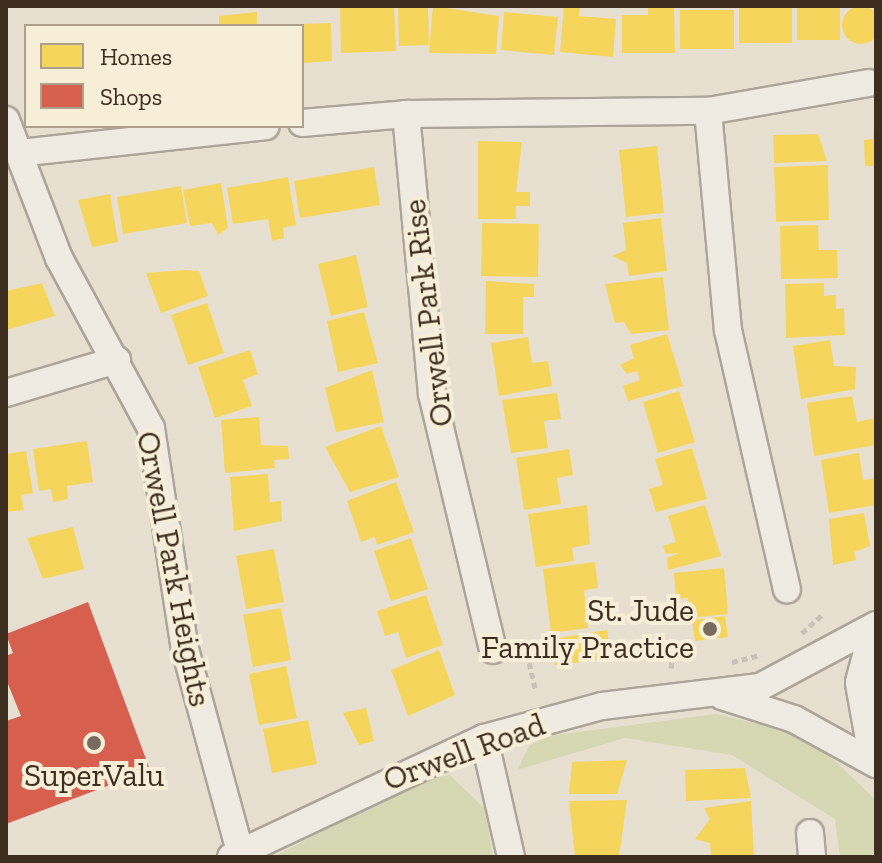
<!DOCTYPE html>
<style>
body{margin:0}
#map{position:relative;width:882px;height:863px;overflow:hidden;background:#e7e0d1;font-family:"Zilla Slab",serif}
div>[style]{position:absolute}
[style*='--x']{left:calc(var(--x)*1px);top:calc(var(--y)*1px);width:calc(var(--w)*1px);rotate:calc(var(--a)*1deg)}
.green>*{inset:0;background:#d6d7b3}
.homes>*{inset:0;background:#f6d55c}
.round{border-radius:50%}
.shops>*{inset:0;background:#d6604d}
.path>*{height:5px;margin-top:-2.5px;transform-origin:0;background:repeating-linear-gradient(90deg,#c8c2b9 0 6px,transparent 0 10px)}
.roads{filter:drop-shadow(2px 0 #ada599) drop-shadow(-2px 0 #ada599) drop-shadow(0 2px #ada599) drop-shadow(0 -2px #ada599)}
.street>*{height:26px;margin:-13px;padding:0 13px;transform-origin:13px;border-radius:13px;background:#efebe3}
.secondary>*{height:38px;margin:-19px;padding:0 19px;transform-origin:19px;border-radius:19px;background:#efebe3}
.dots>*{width:22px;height:22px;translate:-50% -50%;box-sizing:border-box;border:4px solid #f7eed8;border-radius:50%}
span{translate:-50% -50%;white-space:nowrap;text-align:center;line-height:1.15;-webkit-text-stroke:8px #f7eed8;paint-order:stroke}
.street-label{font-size:32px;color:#3d2e20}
.poi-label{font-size:32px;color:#3d2e20}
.right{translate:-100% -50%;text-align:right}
.frame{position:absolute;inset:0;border:8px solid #3d2e20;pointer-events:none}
.legend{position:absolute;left:24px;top:24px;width:280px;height:104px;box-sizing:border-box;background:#f7eed8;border:2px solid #ada18e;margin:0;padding:10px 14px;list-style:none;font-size:24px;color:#3d2e20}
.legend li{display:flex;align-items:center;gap:16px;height:40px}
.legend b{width:40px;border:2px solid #ada18e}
</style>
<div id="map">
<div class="green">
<div style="clip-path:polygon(716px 714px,797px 733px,835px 761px,876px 800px,876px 857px,840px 857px,835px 819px,732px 755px,625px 738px,517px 770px,529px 746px,547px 736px)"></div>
<div style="clip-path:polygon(450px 775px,485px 809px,493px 857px,273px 857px,421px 780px)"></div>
</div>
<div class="homes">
<div style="clip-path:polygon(340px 6px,394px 6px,396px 51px,341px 53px)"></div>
<div style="clip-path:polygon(398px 6px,428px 6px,429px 45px,399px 46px)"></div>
<div style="clip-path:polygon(433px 6px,499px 16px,496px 54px,429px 53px)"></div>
<div style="clip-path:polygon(564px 6px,580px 6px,579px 16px,616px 19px,613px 57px,560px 52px)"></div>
<div style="clip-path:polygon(648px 6px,674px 6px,675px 53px,622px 53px,622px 15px,648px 15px)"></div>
<div style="clip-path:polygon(792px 6px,792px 43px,739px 43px,739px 7px)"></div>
<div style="clip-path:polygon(797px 6px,840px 6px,840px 40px,797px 40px)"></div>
<div class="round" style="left:842px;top:6px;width:38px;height:38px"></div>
<div style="clip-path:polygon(680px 10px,734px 10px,734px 49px,680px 49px)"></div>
<div style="clip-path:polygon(257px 12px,257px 26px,219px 26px,219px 16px)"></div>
<div style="clip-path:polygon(504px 12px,558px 17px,554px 55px,501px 50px)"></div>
<div style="clip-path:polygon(331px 23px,332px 61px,302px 63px,302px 24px)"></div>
<div style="clip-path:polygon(876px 113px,876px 166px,865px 166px,864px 140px,873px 139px)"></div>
<div style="clip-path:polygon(818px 134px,827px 161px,774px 163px,773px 135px)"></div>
<div style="clip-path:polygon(478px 141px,522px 142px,516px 192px,530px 192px,530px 206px,516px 206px,516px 219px,478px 219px)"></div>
<div style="clip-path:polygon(657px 146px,664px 213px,626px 217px,619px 150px)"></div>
<div style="clip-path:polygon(828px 165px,829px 220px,776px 222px,774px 167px)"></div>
<div style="clip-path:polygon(374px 167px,380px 205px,300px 218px,294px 181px)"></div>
<div style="clip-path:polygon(288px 177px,296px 225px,283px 228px,284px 238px,272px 241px,268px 219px,233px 224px,227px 188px)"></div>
<div style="clip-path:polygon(221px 183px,228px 228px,218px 235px,212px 223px,190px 226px,183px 190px)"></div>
<div style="clip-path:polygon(181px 186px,187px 223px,123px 234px,117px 197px)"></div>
<div style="clip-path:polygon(110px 194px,118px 242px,92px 247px,78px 200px)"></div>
<div style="clip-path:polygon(661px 218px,667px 271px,629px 276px,627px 263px,612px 256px,626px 250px,623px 223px)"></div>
<div style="clip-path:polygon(482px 223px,539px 224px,538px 277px,481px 276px)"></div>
<div style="clip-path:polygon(818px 225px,819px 250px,837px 250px,838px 278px,781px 279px,780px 226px)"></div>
<div style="clip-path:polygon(356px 255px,368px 307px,331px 316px,318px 264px)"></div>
<div style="clip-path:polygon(185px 270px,199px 271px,208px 296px,161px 313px,146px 273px)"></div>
<div style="clip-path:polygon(663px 277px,669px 330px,631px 334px,624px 322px,615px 323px,605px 284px)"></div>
<div style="clip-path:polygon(486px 281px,534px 284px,534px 297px,523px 297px,523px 334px,485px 334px)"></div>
<div style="clip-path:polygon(42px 283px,55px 316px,6px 330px,6px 291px)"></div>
<div style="clip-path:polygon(824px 283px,824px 296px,836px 295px,836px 309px,844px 308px,845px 335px,786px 338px,785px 284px)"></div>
<div style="clip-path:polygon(207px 303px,224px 353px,188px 365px,171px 315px)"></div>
<div style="clip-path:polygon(364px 312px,378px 363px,338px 372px,327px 321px)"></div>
<div style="clip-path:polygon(667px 334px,683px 386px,628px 401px,623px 386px,640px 380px,637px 371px,627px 374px,620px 365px,634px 358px,630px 345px)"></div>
<div style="clip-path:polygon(528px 337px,532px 363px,548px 361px,552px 386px,499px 396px,491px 343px)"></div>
<div style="clip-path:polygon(830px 340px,834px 366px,856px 367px,855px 389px,801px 399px,793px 346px)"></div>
<div style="clip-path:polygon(250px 350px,258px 374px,243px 380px,252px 406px,215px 418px,198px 367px)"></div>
<div style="clip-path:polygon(372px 370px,384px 422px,336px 432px,325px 388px)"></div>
<div style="clip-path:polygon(679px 391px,695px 442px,658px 453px,643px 402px)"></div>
<div style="clip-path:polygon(557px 393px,561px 419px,544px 421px,548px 448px,511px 453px,502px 400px)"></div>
<div style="clip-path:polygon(852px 396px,857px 422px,876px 418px,876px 445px,814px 456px,807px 403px)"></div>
<div style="clip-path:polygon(259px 417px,261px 445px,288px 446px,289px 459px,274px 460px,275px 468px,225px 473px,221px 420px)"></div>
<div style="clip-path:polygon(381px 426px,399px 477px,350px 492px,325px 447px)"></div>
<div style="clip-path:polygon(87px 441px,93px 482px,67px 486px,68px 499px,53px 502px,51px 489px,39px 491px,33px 449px)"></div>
<div style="clip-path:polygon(692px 448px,707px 499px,656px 512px,649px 489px,663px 485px,655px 459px)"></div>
<div style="clip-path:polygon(569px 449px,573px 475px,557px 478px,561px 504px,524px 510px,516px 458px)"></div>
<div style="clip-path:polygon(26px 451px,33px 493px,21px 495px,24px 510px,6px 512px,6px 454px)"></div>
<div style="clip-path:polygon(859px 453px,863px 480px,876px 478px,876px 505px,829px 513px,821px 460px)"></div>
<div style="clip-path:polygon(268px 474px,270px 502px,281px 501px,282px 521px,234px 531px,230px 477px)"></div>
<div style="clip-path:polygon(396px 482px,414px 532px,377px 545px,375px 537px,361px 542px,347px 501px)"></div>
<div style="clip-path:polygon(587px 505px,590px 544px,572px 548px,574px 561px,536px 567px,528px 514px)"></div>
<div style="clip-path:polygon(705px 505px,721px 556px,668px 570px,667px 558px,679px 553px,666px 554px,663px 546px,676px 542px,668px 516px)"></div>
<div style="clip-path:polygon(864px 513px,870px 546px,854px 552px,856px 560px,833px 565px,829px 519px)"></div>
<div style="clip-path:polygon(73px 527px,84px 569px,43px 579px,27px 538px)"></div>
<div style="clip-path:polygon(411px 538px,428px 589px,391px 601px,374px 551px)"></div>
<div style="clip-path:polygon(274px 549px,284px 602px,246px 609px,236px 556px)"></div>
<div style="clip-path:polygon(595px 562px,598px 588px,584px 590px,588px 628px,551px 633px,543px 569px)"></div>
<div style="clip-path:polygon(724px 568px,728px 614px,690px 618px,688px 598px,676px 599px,674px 573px)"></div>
<div style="clip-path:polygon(426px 595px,443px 645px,406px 658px,398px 632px,385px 636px,377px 611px)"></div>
<div style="clip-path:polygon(281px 608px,291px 660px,253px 667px,243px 615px)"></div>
<div style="clip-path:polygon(725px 616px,728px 637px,695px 641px,692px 620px)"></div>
<div style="clip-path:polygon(607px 630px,611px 659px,555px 665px,552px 639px)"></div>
<div style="clip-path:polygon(439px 650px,455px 695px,408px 716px,391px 670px)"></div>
<div style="clip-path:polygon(286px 666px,297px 718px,259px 725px,249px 674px)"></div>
<div style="clip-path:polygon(366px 708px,374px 741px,359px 745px,343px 713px)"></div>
<div style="clip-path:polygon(308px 720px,317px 764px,272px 773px,263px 729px)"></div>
<div style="clip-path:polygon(627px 760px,617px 794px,569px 794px,572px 762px)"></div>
<div style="clip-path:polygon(745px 768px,751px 798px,686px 801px,685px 770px)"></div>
<div style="clip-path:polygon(627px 800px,619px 857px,575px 857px,569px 801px)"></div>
<div style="clip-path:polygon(751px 801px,754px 857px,711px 857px,710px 843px,695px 839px,710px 819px,704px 808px)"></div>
</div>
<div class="shops">
<div style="clip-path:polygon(88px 602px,150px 770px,6px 824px,6px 721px,21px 716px,6px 679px,6px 656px,13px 653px,6px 634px)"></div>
</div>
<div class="path">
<div style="--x:802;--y:633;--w:27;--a:-42"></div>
<div style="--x:527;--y:653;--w:36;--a:77"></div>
<div style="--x:732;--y:662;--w:30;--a:-14"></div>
<div style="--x:671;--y:668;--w:20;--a:-81"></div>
<div style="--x:674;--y:648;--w:17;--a:-25"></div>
</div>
<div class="roads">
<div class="street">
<div style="--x:708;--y:111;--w:220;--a:84.8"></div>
<div style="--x:728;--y:330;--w:266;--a:77.2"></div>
<div style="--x:406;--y:114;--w:281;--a:84.7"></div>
<div style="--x:432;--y:394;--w:263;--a:76.6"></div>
<div style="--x:6;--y:120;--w:148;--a:69"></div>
<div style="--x:59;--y:258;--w:193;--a:61.6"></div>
<div style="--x:151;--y:428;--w:224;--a:81.3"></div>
<div style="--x:185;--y:649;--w:210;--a:74.8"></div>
<div style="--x:302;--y:123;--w:104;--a:-4.9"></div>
<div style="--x:406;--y:114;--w:302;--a:-0.6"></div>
<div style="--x:708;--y:111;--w:163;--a:-9.9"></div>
<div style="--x:19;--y:153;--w:248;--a:-6.2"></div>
<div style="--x:6;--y:393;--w:116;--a:-16.6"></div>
<div style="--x:722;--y:696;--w:76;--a:17.7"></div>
<div style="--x:794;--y:719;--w:94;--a:28.8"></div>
<div style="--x:484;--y:738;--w:122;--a:77.2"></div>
<div style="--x:810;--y:833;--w:24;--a:85"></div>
<div style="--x:231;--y:857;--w:280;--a:-25.2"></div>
<div style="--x:484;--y:738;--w:122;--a:-15.2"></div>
<div style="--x:602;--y:706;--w:159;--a:-6.9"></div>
<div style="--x:760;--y:687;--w:132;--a:-28.1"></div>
</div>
<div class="secondary">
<div style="--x:876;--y:641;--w:43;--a:104.7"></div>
<div style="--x:865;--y:683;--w:62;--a:79.8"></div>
</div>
</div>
<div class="dots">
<div style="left:710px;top:629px;background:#786c5e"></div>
<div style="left:94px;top:743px;background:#786c5e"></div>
</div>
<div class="street-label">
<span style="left:428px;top:313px;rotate:-97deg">Orwell Park Rise</span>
<span style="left:174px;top:569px;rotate:79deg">Orwell Park Heights</span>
<span style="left:464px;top:752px;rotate:-20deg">Orwell Road</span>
</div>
<div class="poi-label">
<span class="right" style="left:694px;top:629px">St. Jude<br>Family Practice</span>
<span style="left:94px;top:775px">SuperValu</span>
</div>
<div class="frame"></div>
<ul class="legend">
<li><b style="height:22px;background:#f6d55c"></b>Homes</li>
<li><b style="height:22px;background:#d6604d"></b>Shops</li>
</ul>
</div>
